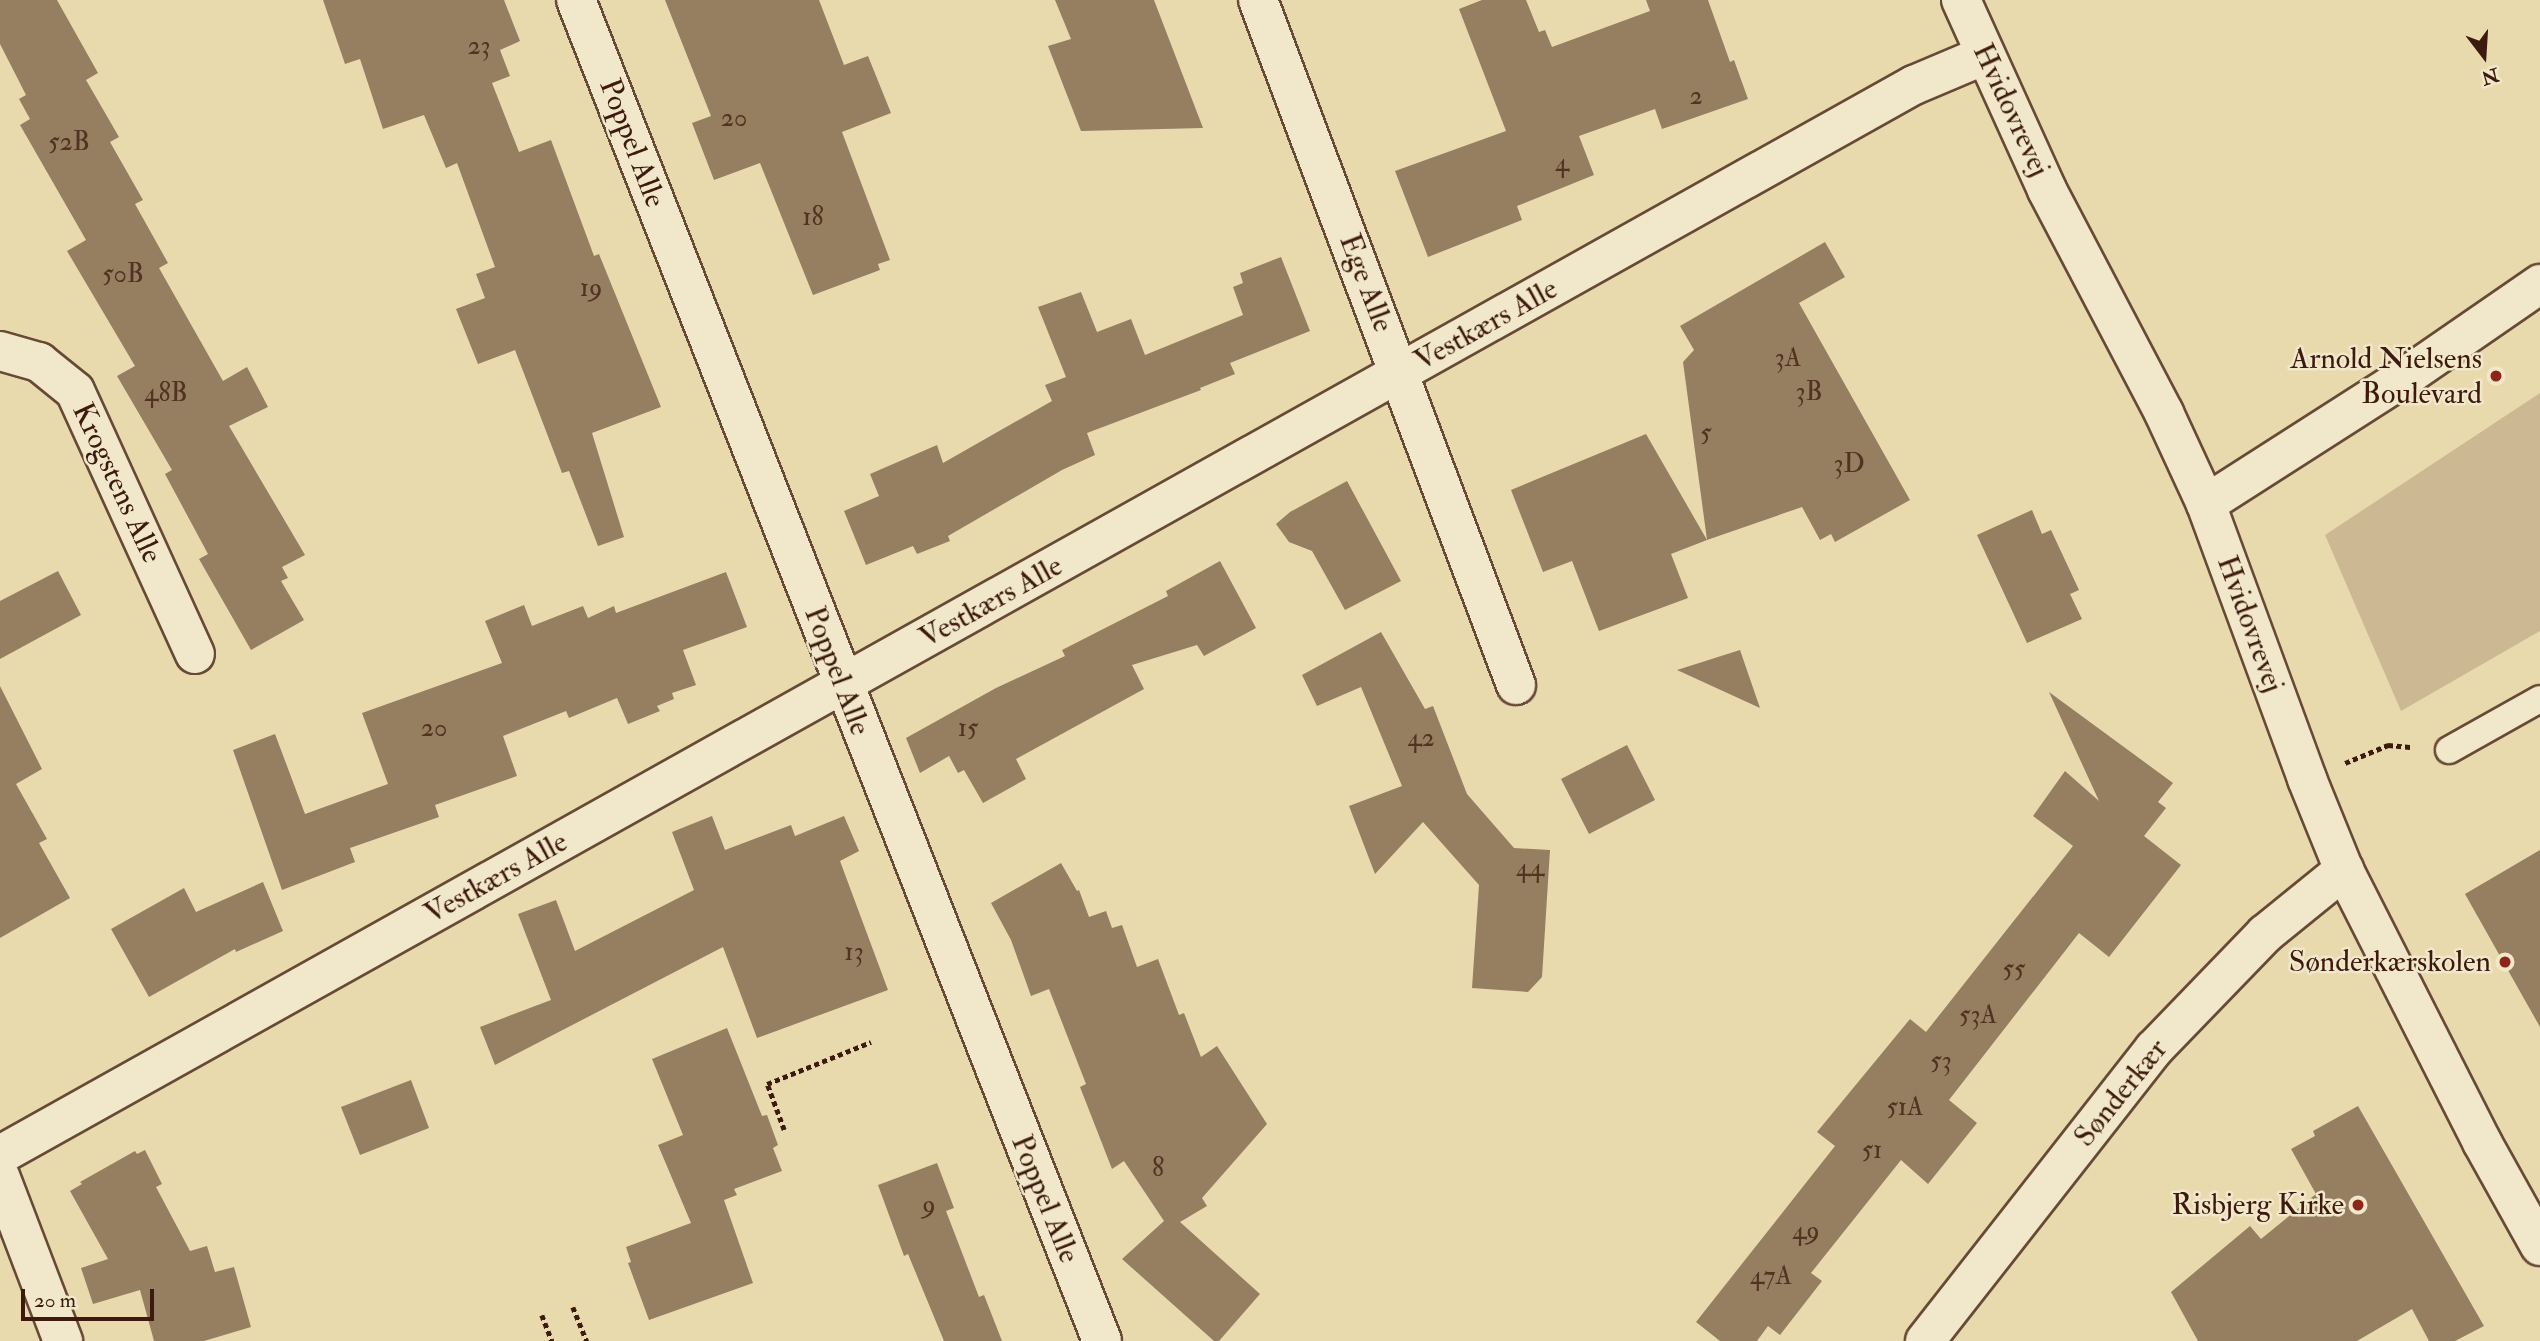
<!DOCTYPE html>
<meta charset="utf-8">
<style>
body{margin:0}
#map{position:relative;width:2540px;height:1341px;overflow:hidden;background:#e9daae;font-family:"IM FELL Double Pica",serif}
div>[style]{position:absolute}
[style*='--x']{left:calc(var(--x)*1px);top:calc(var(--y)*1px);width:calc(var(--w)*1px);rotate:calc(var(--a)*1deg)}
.green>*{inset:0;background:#ccb993}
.building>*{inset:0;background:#967e61}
.path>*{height:4.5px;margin-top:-2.25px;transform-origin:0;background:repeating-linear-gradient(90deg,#3c1a0d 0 5px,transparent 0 8.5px)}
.roads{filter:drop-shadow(2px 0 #674a35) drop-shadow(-2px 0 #674a35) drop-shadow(0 2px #674a35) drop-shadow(0 -2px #674a35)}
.service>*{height:26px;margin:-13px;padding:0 13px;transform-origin:13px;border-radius:13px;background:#f1e7ca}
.minor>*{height:38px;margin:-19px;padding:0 19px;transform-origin:19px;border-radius:19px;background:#f1e7ca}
.tertiary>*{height:38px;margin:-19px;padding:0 19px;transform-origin:19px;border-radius:19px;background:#f1e7ca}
.dots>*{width:19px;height:19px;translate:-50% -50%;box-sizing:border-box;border:4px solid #f1e7ca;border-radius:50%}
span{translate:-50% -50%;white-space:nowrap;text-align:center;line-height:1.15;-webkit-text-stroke:5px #f1e7ca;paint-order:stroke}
.number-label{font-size:26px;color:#523322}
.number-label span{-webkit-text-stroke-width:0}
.street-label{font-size:30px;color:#3c1a0d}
.poi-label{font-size:30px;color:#3c1a0d}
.right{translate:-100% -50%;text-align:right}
.north{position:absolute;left:2449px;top:21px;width:70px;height:70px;-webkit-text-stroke:5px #f1e7ca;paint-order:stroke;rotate:163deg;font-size:19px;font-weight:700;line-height:28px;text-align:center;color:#3c1a0d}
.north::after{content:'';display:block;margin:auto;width:24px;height:32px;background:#3c1a0d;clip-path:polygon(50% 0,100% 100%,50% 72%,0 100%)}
.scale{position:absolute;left:21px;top:1289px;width:133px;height:32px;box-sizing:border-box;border:4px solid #3c1a0d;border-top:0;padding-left:9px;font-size:21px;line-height:24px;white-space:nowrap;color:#3c1a0d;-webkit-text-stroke:5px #f1e7ca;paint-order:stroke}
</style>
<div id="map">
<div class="green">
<div style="clip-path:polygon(2540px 393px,2540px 631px,2401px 711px,2325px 535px)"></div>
</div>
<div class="building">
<div style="clip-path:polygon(0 0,57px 0,98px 73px,86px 80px,119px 137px,110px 142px,143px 200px,135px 204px,168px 263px,159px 268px,223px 381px,247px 367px,268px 407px,229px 426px,305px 555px,282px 567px,288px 578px,281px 581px,304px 620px,251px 650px,199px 559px,208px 554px,165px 474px,172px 470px,117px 376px,135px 366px,67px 251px,86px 240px,20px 125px,30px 119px,19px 99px,26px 95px,0 44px)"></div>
<div style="clip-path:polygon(323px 0,504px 0,520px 41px,500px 50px,510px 76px,492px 83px,519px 152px,551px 140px,594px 256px,599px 254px,661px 407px,592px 433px,624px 537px,598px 546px,569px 471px,562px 473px,515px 350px,478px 364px,456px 309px,485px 298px,476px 274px,495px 267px,457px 163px,446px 168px,424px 115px,383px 129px,360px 59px,345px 64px)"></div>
<div style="clip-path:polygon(665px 0,819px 0,844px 65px,868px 56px,891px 113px,842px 132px,890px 260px,878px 264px,880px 270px,813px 295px,760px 163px,714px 180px,692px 123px,711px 116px)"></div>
<div style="clip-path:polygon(1055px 0,1154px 0,1203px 128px,1081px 131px,1048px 46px,1071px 39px)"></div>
<div style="clip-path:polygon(1482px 0,1526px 0,1539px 32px,1545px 30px,1552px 47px,1650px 11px,1646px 0,1708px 0,1730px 62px,1734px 60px,1748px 99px,1662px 129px,1655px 109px,1579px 136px,1594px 175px,1517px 206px,1522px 220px,1428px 257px,1395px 171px,1506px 131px,1459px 9px)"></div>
<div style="clip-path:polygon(1825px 242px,1845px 277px,1799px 303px,1910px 500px,1835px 542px,1831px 534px,1820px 540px,1802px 507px,1707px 540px,1683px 362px,1694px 350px,1680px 326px)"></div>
<div style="clip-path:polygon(1281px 257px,1310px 331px,1230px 363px,1235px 374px,1200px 388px,1201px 390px,1087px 433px,1095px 455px,1062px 470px,948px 536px,950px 541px,917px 554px,913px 546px,866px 565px,844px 511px,879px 496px,870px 474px,937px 445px,943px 463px,1052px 401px,1045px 385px,1066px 377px,1038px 307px,1081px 292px,1097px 332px,1131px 319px,1145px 355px,1243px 315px,1233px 287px,1243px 283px,1240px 273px)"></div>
<div style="clip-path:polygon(1646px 434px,1707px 540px,1671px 554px,1688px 598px,1599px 631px,1572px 561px,1543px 572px,1511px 490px)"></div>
<div style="clip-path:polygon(1347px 481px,1401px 581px,1345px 610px,1312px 551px,1289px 542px,1276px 524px,1290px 512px)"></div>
<div style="clip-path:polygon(2032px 510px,2042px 534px,2051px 530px,2079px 590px,2070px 594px,2082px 619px,2027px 643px,1977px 535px)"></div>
<div style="clip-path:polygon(1220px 561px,1256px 628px,1204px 656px,1197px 645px,1132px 665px,1144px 689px,1016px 759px,1026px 779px,983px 803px,964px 770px,958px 773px,949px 756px,920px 773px,906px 738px,996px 688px,1065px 656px,1062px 650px,1168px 596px,1166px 591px)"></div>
<div style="clip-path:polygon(58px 571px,81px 615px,0 659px,0 601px)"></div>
<div style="clip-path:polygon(726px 572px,747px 627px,683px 650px,696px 685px,672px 693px,674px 699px,657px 706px,660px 711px,628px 724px,617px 698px,569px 718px,566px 711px,503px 736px,517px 776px,435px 805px,439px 817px,350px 848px,355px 862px,282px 890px,233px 750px,275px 734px,305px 814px,388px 784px,362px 713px,502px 663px,485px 621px,524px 605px,532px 626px,583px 606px,588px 618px,614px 606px,616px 613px)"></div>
<div style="clip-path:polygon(1381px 632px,1425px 709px,1433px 706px,1467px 794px,1514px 848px,1550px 850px,1542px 977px,1528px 992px,1472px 988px,1479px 885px,1423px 822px,1375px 874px,1349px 806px,1402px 786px,1361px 687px,1317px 706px,1302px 675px)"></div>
<div style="clip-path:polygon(1740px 650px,1760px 708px,1677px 670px)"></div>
<div style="clip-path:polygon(0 686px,42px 769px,16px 784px,47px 839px,39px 843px,70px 898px,0 938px)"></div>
<div style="clip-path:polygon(2049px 692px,2173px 783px,2158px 802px,2166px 808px,2144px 836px,2181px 865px,2109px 957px,2079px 933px,1949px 1100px,1977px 1123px,1928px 1184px,1901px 1160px,1811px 1273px,1822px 1281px,1780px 1335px,1768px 1326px,1757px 1341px,1720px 1341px,1696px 1322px,1835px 1146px,1817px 1132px,1910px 1019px,1926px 1032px,2073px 846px,2033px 816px,2065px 771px,2099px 801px)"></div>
<div style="clip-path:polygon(1627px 745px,1655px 800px,1589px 834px,1561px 779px)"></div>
<div style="clip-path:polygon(712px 816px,725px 850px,791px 825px,795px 836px,844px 816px,859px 851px,840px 861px,888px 990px,757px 1038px,723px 947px,495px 1065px,480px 1027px,551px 1000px,518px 914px,556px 900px,575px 951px,694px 890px,672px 832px)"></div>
<div style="clip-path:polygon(2540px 850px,2540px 1027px,2465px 894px)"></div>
<div style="clip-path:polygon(1061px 863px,1077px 891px,1079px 890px,1089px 917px,1106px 911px,1112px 928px,1122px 925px,1137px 967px,1158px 959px,1179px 1015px,1184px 1013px,1201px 1057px,1217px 1046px,1267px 1124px,1202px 1198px,1207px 1206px,1180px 1222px,1260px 1294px,1219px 1341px,1214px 1341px,1122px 1259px,1164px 1221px,1124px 1161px,1112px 1169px,1080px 1087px,1086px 1084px,1049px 989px,1031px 996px,1011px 940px,991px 903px)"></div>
<div style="clip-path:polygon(263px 882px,283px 931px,236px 952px,235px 949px,149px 997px,111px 929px,184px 888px,196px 912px)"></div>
<div style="clip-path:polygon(727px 1028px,762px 1116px,767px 1115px,778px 1145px,773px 1148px,782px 1171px,734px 1189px,737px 1195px,724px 1200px,753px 1283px,649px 1320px,628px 1263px,631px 1262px,626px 1247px,691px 1223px,658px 1145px,683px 1135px,652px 1059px)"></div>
<div style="clip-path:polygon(411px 1080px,429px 1128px,360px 1155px,341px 1107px)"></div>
<div style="clip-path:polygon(2358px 1106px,2484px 1326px,2455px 1341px,2429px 1341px,2412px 1309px,2357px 1341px,2198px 1341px,2171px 1292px,2250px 1226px,2261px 1239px,2316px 1194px,2291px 1149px,2315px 1136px,2313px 1131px)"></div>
<div style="clip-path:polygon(145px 1150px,162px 1184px,156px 1187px,190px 1251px,207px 1246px,215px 1272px,234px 1267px,251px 1327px,204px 1341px,154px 1341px,140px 1290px,93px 1304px,81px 1268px,108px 1259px,70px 1191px,82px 1184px,80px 1182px,135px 1151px,137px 1154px)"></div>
<div style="clip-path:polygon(937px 1163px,954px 1208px,946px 1211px,979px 1297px,984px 1295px,1002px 1341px,944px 1341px,908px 1254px,904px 1256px,878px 1185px)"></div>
</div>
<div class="path">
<div style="--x:2345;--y:763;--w:47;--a:-22.7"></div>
<div style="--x:2388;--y:745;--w:25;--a:5"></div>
<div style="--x:784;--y:1130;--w:49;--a:-110.3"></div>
<div style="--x:767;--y:1084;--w:112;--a:-22"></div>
<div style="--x:573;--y:1307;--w:37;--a:68"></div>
<div style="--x:542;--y:1315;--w:28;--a:69"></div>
</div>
<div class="roads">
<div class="service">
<div style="--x:2449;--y:750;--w:104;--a:-29.3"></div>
</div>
<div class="minor">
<div style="--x:576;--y:0;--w:1440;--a:68.58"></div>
<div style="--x:1258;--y:0;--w:732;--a:69.36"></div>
<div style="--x:0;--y:351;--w:41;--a:15.8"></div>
<div style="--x:39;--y:362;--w:46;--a:38.9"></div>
<div style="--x:75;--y:391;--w:289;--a:65.5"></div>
<div style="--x:0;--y:1155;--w:2193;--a:-29.21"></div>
<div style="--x:1914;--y:85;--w:77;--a:-22.9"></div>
<div style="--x:0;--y:1176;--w:177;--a:69.1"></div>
</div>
<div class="tertiary">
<div style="--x:1961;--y:0;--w:209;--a:65.6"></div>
<div style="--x:2047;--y:190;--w:252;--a:62.3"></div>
<div style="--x:2164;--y:413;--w:100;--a:65.2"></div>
<div style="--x:2206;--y:504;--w:293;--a:69.8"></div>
<div style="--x:2307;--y:779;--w:98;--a:67.9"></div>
<div style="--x:2344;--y:870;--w:305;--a:63.1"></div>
<div style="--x:2482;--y:1142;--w:119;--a:60.9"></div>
<div style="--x:2206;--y:504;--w:243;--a:-32.6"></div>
<div style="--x:2411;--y:373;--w:157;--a:-34.6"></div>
<div style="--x:1925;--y:1341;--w:371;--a:-51.9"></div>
<div style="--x:2154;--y:1049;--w:160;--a:-46"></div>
<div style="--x:2265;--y:934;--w:102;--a:-39"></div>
</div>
</div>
<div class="dots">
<div style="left:2496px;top:376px;background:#8f2418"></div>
<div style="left:2505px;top:962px;background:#8f2418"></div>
<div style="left:2358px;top:1205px;background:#8f2418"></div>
</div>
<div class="number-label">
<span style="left:479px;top:47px">23</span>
<span style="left:1696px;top:97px">2</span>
<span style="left:734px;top:119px">20</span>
<span style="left:69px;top:143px">52B</span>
<span style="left:1562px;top:164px">4</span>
<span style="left:813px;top:218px">18</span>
<span style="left:123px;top:275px">50B</span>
<span style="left:591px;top:289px">19</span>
<span style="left:1788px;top:359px">3A</span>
<span style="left:1809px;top:393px">3B</span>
<span style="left:166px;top:394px">48B</span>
<span style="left:1706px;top:434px">5</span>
<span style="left:1849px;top:465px">3D</span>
<span style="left:434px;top:729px">20</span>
<span style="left:968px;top:729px">15</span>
<span style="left:1421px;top:739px">42</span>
<span style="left:1530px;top:869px">44</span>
<span style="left:854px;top:953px">13</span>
<span style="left:2014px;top:970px">55</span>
<span style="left:1978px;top:1016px">53A</span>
<span style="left:1941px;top:1062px">53</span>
<span style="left:1905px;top:1108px">51A</span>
<span style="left:1872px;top:1151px">51</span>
<span style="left:1158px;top:1169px">8</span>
<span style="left:929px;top:1206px">9</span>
<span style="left:1806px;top:1232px">49</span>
<span style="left:1771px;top:1277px">47A</span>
</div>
<div class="street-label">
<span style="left:2011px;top:110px;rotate:65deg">Hvidovrevej</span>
<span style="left:632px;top:143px;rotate:69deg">Poppel Alle</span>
<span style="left:1366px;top:283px;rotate:69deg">Ege Alle</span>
<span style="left:1486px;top:325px;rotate:-29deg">Vestkærs Alle</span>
<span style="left:117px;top:483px;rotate:65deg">Krogstens Alle</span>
<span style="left:991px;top:602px;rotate:-29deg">Vestkærs Alle</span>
<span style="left:2250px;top:624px;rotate:70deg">Hvidovrevej</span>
<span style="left:837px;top:671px;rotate:69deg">Poppel Alle</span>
<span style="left:496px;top:878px;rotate:-29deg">Vestkærs Alle</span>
<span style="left:2121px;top:1093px;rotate:-51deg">Sønderkær</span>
<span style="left:1045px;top:1199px;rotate:68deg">Poppel Alle</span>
</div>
<div class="poi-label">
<span class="right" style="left:2482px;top:376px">Arnold Nielsens<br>Boulevard</span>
<span class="right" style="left:2491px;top:962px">Sønderkærskolen</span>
<span class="right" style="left:2344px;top:1205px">Risbjerg Kirke</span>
</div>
<div class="north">N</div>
<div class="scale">20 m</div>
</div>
